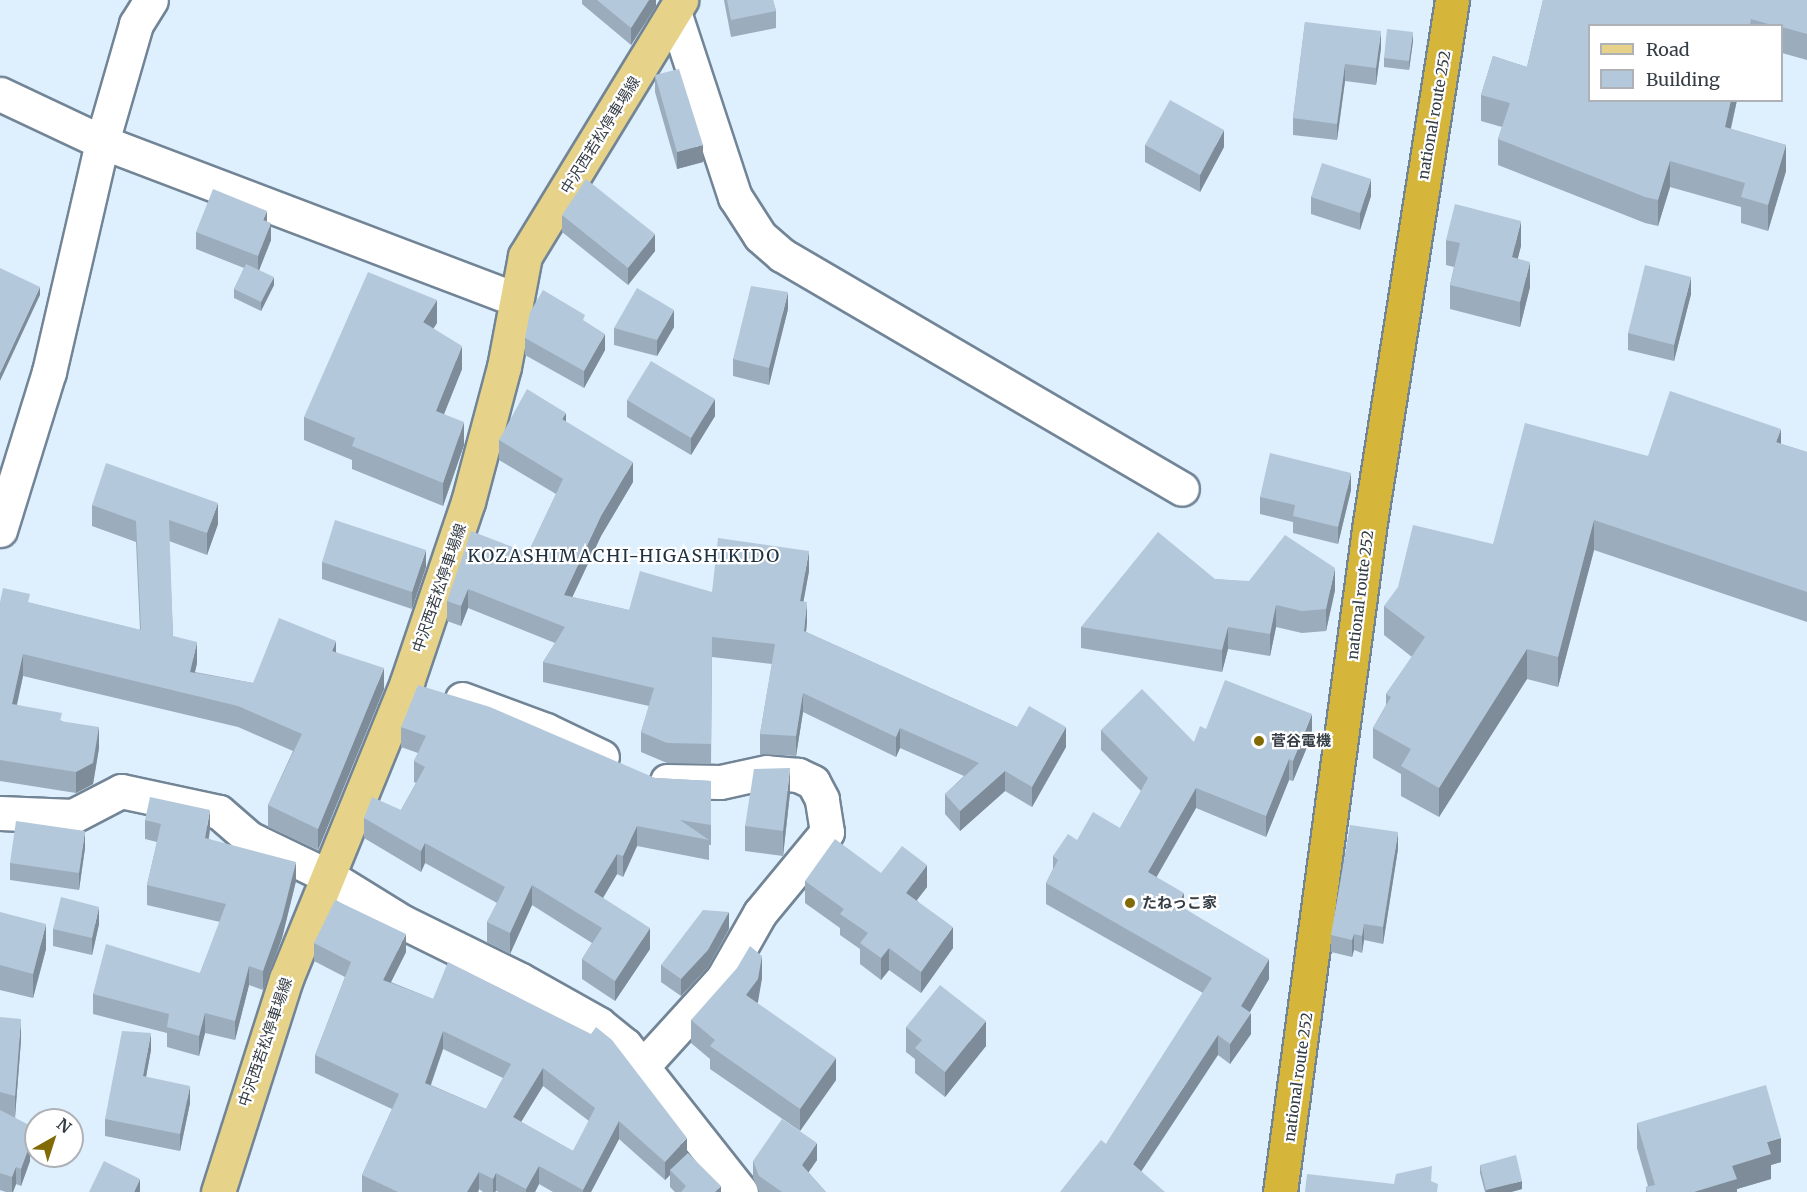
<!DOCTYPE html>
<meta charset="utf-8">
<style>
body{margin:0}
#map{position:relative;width:1807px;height:1192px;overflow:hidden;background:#deeffe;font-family:Merriweather,"Noto Sans JP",serif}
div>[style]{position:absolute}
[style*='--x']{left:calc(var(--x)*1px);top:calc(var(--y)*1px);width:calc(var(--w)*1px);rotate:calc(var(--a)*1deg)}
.roads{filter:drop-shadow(2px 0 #728596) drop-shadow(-2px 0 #728596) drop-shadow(0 2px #728596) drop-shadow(0 -2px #728596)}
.minor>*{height:33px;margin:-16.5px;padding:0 16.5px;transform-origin:16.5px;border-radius:16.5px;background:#fff}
.major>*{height:33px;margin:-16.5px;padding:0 16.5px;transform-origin:16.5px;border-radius:16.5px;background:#e6d389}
.highway>*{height:33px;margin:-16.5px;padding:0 16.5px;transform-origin:16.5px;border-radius:16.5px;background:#d6b63a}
.wall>*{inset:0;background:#9bacbc}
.shaded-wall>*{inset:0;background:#7e8c99}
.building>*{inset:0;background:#b4c8db}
.dots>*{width:16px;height:16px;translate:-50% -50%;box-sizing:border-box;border:3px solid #fff;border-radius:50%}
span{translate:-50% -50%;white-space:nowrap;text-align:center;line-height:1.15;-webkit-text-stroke:4.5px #fff;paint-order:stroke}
.street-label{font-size:15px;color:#353d45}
.poi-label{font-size:15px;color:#353d45;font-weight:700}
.left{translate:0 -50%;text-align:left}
.quarter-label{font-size:18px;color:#20313f;letter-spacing:1.5px}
.legend{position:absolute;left:1588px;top:24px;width:195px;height:78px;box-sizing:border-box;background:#fff;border:2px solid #aeb1b5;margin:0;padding:8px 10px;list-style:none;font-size:18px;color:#353d45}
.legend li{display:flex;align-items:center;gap:12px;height:30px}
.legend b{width:30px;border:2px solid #aeb1b5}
.north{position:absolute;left:24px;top:1108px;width:60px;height:60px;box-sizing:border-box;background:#fff;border:2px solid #aeb1b5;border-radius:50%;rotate:39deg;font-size:16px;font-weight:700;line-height:24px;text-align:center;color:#353d45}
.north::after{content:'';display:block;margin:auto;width:21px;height:27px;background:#826a04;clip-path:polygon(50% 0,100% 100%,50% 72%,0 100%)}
</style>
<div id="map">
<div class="roads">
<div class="minor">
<div style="--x:675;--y:15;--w:192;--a:71.8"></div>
<div style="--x:735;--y:197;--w:46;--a:57.3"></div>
<div style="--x:760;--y:236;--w:29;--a:41"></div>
<div style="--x:782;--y:255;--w:463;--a:30.3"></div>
<div style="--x:0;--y:94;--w:113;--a:25.2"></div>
<div style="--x:102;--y:142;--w:442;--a:20.8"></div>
<div style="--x:0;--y:530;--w:165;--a:-72.8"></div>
<div style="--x:49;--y:372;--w:236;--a:-77"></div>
<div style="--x:102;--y:142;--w:123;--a:-73.9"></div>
<div style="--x:136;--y:24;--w:28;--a:-58"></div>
<div style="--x:462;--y:699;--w:90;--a:20.3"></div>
<div style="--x:546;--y:730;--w:62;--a:25.7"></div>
<div style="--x:0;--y:813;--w:73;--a:2.4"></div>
<div style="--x:73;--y:816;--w:54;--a:-27.5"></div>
<div style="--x:121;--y:791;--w:100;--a:12.1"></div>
<div style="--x:219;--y:812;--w:40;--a:41"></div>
<div style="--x:249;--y:838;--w:90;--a:25.7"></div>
<div style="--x:330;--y:877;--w:86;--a:31.7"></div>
<div style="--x:403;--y:922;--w:131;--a:26.2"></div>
<div style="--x:521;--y:980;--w:90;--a:29.4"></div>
<div style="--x:599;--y:1024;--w:33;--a:39"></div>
<div style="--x:625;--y:1045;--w:187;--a:51.7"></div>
<div style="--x:642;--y:1067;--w:120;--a:-47.7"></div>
<div style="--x:723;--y:978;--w:75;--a:-60.4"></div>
<div style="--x:760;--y:913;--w:105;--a:-50.4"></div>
<div style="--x:827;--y:832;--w:33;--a:-99"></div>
<div style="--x:822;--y:799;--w:19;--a:-118"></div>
<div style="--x:813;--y:782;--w:17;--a:-155"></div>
<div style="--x:798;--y:775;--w:32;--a:-175"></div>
<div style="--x:766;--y:772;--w:47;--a:167.7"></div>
<div style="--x:720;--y:782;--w:53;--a:-178.9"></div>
</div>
<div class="major">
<div style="--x:218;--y:1192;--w:224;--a:-72.3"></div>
<div style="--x:286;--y:979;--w:321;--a:-67.8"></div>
<div style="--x:407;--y:682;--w:190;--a:-71.3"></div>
<div style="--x:468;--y:502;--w:140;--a:-75.1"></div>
<div style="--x:504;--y:367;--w:113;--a:-79.3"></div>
<div style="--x:525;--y:256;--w:300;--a:-58.6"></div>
</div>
<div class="highway">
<div style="--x:1280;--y:1192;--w:676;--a:-82.35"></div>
<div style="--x:1370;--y:522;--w:528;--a:-81.07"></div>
</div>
</div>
<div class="wall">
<div style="clip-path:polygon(582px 0,656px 0,656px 6px,631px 45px,582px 4px)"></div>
<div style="clip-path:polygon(724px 0,773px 0,776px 11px,776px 28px,731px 37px)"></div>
<div style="clip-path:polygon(1543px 0,1807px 0,1807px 60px,1782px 53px,1782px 26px,1590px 26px,1590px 100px,1737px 100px,1731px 129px,1786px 145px,1786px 171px,1768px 231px,1741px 223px,1741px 207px,1670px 187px,1658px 226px,1645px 223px,1498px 165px,1498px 139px,1502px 127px,1481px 121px,1481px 95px,1493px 56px,1527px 67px)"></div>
<div style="clip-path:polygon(1305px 22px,1381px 48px,1376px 85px,1345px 81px,1337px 140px,1293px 135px,1293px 118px)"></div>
<div style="clip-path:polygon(1413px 41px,1409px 70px,1384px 67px,1384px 58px)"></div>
<div style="clip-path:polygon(655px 75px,703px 162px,677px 169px,655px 92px)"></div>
<div style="clip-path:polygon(1145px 145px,1224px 147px,1200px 192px,1145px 162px)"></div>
<div style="clip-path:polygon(1371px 196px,1360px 230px,1311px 214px,1311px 197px)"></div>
<div style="clip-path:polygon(562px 215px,655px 251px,628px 285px,562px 232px)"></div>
<div style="clip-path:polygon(267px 221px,271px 240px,259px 270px,274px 285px,261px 311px,234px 298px,234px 289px,244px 268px,196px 249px,196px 232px)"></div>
<div style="clip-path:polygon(1446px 240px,1521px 246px,1517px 259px,1530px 287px,1520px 327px,1450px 309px,1450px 285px,1454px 267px,1446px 265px)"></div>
<div style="clip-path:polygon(1691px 294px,1674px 361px,1628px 350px,1628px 333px)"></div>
<div style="clip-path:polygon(788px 309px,769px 385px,733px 376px,733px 359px)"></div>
<div style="clip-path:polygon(585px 322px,605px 350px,584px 388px,525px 355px,525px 338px)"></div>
<div style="clip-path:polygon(437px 323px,433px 328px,462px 369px,444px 414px,464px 445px,443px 506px,352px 469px,352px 460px,304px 440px,304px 417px)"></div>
<div style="clip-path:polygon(674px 327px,657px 356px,614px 345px,614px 328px)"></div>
<div style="clip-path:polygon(627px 400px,715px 416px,691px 455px,627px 417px)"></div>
<div style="clip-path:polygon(566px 422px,633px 482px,601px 536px,572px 597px,629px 610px,809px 571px,803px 602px,807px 622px,806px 632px,1017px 727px,1066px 747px,1032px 807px,1005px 791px,960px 831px,945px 814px,945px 794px,964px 776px,900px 748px,896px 757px,803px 712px,796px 756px,760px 754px,760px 734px,772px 664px,712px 657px,711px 764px,667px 763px,641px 752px,641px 732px,649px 706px,543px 682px,543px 662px,555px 643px,468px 608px,461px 626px,447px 621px,447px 601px,528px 553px,556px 494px,499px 460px,499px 440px)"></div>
<div style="clip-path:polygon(1781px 444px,1807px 452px,1807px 622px,1594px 550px,1558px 687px,1527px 679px,1439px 817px,1401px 796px,1401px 774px,1373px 758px,1373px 728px,1386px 705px,1386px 694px,1412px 657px,1384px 635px,1384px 606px,1648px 456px)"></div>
<div style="clip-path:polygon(1351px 490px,1338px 544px,1293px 533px,1293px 522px,1260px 514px,1260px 497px)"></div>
<div style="clip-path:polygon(92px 505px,218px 524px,207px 555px,169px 541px,173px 636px,197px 663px,195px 672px,253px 683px,336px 652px,384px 689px,318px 850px,268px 827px,268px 805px,293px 751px,238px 727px,23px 676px,17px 705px,62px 721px,99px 748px,93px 784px,76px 793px,0 781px,0 602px,30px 603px,140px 630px,136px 542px,92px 526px)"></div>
<div style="clip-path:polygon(322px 562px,426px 567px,412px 609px,322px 579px)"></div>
<div style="clip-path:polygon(1215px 579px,1335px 590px,1326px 631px,1302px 633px,1276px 627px,1270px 656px,1228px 649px,1222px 672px,1081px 648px,1081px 627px)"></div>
<div style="clip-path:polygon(401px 727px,655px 778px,711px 781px,711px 845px,709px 845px,709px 860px,637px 846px,623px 877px,617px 874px,603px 898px,650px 949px,615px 1001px,582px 979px,582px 959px,592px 943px,532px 905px,510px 954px,487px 942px,487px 922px,497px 903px,425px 863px,421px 872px,364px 838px,364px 818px,401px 810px,416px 783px,414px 782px,414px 761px,418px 753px,401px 747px)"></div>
<div style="clip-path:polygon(1206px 729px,1312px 735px,1293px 781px,1289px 780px,1266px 837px,1196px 808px,1156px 877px,1184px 908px,1269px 979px,1250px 1012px,1251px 1034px,1230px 1064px,1218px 1055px,1106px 1144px,1203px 993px,1046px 904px,1046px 883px,1053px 869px,1053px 856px,1077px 840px,1120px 828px,1141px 791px,1101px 750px,1101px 730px,1194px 742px)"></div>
<div style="clip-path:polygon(790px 793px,783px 856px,745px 851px,745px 826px)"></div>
<div style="clip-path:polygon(145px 820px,210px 829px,209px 839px,296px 881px,282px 938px,263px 990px,249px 985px,235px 1040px,205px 1033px,199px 1056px,167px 1047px,167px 1033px,93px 1014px,93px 994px,200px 973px,220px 922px,147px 905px,147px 885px,157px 842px,145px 839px)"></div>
<div style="clip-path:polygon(85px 848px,79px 890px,10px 880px,10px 863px)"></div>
<div style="clip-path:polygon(1398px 849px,1383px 944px,1364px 940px,1362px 953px,1354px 950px,1352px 957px,1331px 952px,1331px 935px)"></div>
<div style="clip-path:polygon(881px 873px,927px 887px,917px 900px,953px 948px,921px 993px,889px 970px,881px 980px,860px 964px,860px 949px,840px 935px,840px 928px,805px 903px,805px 881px)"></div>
<div style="clip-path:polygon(0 912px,46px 949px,33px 998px,0 990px)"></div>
<div style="clip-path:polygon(99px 924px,92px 955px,53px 946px,53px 929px)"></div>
<div style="clip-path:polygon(729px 929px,708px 967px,681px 996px,661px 982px,661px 965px)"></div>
<div style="clip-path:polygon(evenodd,314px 943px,406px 952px,391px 982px,433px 999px,687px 1153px,721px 1192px,675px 1192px,670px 1187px,670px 1175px,665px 1180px,619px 1139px,591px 1192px,553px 1192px,539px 1184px,535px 1192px,499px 1192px,496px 1191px,495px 1192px,483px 1192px,479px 1189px,478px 1192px,362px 1192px,362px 1175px,392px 1109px,315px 1073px,315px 1055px,345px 977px,314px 961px,314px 943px,443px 1049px,503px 1078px,486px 1109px,431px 1085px,443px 1049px,314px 943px,543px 1086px,589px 1121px,573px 1151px,521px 1122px,543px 1086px)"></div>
<div style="clip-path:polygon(762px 978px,757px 1003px,836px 1080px,800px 1131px,710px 1069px,710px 1059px,691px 1043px,691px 1020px)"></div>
<div style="clip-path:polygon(0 1017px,21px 1040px,15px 1117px,31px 1143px,30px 1146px,30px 1161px,21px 1186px,16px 1184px,13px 1192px,6px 1192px,0 1190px)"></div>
<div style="clip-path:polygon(906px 1027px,986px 1046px,945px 1097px,915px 1073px,915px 1059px,906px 1052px)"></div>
<div style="clip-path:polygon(151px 1050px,146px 1077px,190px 1103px,180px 1151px,105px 1136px,105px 1119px)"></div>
<div style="clip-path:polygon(1637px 1123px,1781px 1162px,1771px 1165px,1771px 1179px,1737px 1189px,1737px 1192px,1646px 1192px,1646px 1187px,1648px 1186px,1637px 1148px)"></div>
<div style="clip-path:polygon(817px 1160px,808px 1172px,826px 1192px,759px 1192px,753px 1178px,753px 1161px)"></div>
<div style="clip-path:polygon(1480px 1165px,1522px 1189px,1511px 1192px,1485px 1192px,1480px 1173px)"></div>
</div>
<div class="shaded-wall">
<div style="clip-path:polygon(649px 0,656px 0,656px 6px,631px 45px,631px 28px)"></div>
<div style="clip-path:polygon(1381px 31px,1381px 48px,1376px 85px,1376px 68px)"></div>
<div style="clip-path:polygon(1413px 32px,1413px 41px,1409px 70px,1409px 61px)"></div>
<div style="clip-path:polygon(1345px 64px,1345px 81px,1337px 140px,1337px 124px)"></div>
<div style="clip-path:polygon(1731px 100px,1737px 100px,1725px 153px,1725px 127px)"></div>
<div style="clip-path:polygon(1224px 130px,1224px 147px,1200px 192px,1200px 175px)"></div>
<div style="clip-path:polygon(703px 145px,703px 162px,677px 169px,677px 152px)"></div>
<div style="clip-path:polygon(1786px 145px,1786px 171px,1768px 231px,1768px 205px)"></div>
<div style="clip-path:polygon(1670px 161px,1670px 187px,1658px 226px,1658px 200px)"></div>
<div style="clip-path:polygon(1371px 179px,1371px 196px,1360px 230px,1360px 213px)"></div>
<div style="clip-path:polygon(267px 211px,267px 228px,263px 220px)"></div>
<div style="clip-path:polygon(1521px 221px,1521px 246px,1512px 282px,1512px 257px)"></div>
<div style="clip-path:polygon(271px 223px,271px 240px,258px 273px,258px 256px)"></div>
<div style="clip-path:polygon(655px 234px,655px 251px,628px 285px,628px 268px)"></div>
<div style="clip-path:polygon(1530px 262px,1530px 287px,1520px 327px,1520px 302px)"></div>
<div style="clip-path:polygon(274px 277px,274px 285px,261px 311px,261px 302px)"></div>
<div style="clip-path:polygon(1691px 277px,1691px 294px,1674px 361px,1674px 345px)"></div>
<div style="clip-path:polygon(40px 287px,40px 295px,0 381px,0 373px)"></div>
<div style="clip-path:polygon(788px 292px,788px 309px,769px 385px,769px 368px)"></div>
<div style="clip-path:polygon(437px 300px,437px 323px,423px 345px,423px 322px)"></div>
<div style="clip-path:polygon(674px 310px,674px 327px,657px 356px,657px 340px)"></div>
<div style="clip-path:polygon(605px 334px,605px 350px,584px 388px,584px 371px)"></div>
<div style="clip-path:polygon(462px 346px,462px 369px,436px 434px,436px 411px)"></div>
<div style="clip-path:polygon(715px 399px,715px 416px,691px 455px,691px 438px)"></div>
<div style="clip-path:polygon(566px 413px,566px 433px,562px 419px)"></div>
<div style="clip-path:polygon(464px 422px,464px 445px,443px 506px,443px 483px)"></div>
<div style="clip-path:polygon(1781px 429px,1781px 458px,1776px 442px)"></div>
<div style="clip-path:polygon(633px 462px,633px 482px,601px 536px,564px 615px,564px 595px,601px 516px)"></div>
<div style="clip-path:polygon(1351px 473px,1351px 490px,1338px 544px,1338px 527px)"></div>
<div style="clip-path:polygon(218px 503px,218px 524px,207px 555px,207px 533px)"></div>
<div style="clip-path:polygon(1594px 520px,1594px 550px,1558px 687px,1558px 657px)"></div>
<div style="clip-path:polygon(426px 550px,426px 567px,412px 609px,412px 592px)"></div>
<div style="clip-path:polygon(809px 551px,809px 571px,800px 621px,800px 601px)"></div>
<div style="clip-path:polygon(1335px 568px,1335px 590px,1326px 631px,1326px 609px)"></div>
<div style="clip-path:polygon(468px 589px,468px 608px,461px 626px,461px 606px)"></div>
<div style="clip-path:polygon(807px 602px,807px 622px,804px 651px,804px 631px)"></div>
<div style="clip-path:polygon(1276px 605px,1276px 627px,1270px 656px,1270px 634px)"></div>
<div style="clip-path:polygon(1228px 627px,1228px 649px,1222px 672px,1222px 650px)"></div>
<div style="clip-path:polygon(336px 641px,336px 662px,332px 651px)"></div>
<div style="clip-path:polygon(197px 642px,197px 663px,190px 693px,190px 672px)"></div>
<div style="clip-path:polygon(1527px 649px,1527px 679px,1439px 817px,1439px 788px)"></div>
<div style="clip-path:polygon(23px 654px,23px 676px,12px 726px,12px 704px)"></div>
<div style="clip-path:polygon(384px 668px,384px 689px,318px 850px,318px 829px)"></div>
<div style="clip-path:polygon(803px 693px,803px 712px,796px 756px,796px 736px)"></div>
<div style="clip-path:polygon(1312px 714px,1312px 735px,1293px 781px,1293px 761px)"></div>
<div style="clip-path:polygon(99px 727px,99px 748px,93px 784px,76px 793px,76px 772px)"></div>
<div style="clip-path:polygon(1066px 727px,1066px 747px,1032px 807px,1032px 787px)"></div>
<div style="clip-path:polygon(900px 728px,900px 748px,896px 757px,896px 737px)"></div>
<div style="clip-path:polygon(1289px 759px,1289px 780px,1266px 837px,1266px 816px)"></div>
<div style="clip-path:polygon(790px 768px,790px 793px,783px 856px,783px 831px)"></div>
<div style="clip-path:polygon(1005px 771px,1005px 791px,960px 831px,960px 811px)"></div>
<div style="clip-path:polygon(1196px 788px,1196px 808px,1148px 892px,1148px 872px)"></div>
<div style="clip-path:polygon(210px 810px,210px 829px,205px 857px,205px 838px)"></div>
<div style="clip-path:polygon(637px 826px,637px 846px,623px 877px,623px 856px)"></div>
<div style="clip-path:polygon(85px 831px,85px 848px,79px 890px,79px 873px)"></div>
<div style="clip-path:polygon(1398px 832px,1398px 849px,1383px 944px,1383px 927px)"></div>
<div style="clip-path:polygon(425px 843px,425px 863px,421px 872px,421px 851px)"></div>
<div style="clip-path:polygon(617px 854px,617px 874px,594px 913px,594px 892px)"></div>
<div style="clip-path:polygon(296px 862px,296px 881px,282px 938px,263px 990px,263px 971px)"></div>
<div style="clip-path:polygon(927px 865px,927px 887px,906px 914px,906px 893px)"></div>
<div style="clip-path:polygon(532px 885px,532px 905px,510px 954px,510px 933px)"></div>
<div style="clip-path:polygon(1184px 893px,1184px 913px,1178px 902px)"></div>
<div style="clip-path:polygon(99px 907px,99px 924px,92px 955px,92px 938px)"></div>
<div style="clip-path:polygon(729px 912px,729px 929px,708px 967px,681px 996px,681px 979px)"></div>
<div style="clip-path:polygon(46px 924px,46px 949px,33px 998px,33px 974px)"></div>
<div style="clip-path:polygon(1364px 924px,1364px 940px,1362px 953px,1362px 936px)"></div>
<div style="clip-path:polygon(953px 927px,953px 948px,921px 993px,921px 972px)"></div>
<div style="clip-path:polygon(650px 928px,650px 949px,615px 1001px,615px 981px)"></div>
<div style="clip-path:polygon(406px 934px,406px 952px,383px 998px,383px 980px)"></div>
<div style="clip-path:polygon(1354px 934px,1354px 950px,1352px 957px,1352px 940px)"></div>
<div style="clip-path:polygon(889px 948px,889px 970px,881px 980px,881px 958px)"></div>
<div style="clip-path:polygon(762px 956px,762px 978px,758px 1002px,746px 1018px,746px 995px)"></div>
<div style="clip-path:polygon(1269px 959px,1269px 979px,1241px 1027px,1241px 1006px)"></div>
<div style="clip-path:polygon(249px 966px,249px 985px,235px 1040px,235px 1021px)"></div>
<div style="clip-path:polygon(205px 1013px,205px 1033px,199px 1056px,199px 1036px)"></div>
<div style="clip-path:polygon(1251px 1013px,1251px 1034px,1230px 1064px,1230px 1044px)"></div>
<div style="clip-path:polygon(21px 1019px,21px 1040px,15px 1117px,15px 1096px)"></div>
<div style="clip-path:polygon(986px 1021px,986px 1046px,945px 1097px,945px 1072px)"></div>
<div style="clip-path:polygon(443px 1031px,443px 1049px,425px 1101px,425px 1083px)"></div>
<div style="clip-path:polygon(151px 1033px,151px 1050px,143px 1093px,143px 1076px)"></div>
<div style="clip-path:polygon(1218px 1035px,1218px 1055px,1133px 1184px,1133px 1164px)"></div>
<div style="clip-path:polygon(836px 1058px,836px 1080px,800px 1131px,800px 1109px)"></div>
<div style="clip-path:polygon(543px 1068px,543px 1086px,513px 1135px,513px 1117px)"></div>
<div style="clip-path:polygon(190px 1086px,190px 1103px,180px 1151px,180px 1134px)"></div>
<div style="clip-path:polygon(619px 1121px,619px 1139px,591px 1192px,583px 1192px,583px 1190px)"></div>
<div style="clip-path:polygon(31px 1126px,30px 1161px,21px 1186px,21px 1169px,25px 1143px)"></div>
<div style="clip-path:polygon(687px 1138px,687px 1156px,670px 1170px,670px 1175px,665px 1180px,665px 1162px)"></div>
<div style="clip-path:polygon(1781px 1138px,1781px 1162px,1771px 1165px,1771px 1179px,1737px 1189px,1737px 1192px,1694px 1192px,1767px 1142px)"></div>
<div style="clip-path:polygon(817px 1143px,817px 1160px,802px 1182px,802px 1165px)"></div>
<div style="clip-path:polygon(539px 1166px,539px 1184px,535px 1192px,526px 1192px,526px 1189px)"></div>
<div style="clip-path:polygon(16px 1167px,16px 1184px,13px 1192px,12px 1192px,12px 1177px)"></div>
<div style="clip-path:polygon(479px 1172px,479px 1189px,478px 1192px,467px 1192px)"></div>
<div style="clip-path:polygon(496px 1173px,496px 1191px,495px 1192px,493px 1192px,493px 1179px)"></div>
<div style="clip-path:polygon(140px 1179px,140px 1192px,134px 1192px)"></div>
<div style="clip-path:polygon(1522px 1181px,1522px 1189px,1511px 1192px,1486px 1192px,1486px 1190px)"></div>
<div style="clip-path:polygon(721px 1186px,721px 1192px,715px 1192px)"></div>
</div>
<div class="building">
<div style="clip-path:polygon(597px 0,649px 0,631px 28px)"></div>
<div style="clip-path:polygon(727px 0,773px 0,776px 11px,731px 20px)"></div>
<div style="clip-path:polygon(1543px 0,1807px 0,1807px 34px,1782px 27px,1782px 26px,1775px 26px,1751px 19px,1750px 26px,1590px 26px,1590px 100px,1731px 100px,1725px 127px,1786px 145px,1768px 205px,1741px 197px,1745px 183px,1670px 161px,1658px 200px,1645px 197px,1498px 139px,1510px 103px,1481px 95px,1493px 56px,1527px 67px)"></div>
<div style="clip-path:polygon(1305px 22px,1381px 31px,1376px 68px,1345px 64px,1337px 124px,1293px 118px)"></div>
<div style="clip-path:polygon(1387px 29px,1413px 32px,1409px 61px,1384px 58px)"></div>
<div style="clip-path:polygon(679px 69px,703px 145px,677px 152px,655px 75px)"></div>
<div style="clip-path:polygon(1170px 100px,1224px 130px,1200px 175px,1145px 145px)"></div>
<div style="clip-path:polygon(1322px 163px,1371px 179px,1360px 213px,1311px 197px)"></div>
<div style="clip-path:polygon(586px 179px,655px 234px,628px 268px,562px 215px)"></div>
<div style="clip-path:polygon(213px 189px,267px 211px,263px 220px,271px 223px,258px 256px,196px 232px)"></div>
<div style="clip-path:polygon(1455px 204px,1521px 221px,1512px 257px,1530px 262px,1520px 302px,1450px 285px,1460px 243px,1446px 240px)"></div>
<div style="clip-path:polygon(246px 264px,274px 277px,261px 302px,234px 289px)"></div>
<div style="clip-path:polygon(1645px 265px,1691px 277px,1674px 345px,1628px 333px)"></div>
<div style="clip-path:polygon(0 268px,40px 287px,0 373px)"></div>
<div style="clip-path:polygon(368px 272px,437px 300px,423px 322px,462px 346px,436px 411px,464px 422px,443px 483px,352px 446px,355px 438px,304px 417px)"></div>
<div style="clip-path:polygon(751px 286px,788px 292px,769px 368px,733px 359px)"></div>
<div style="clip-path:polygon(637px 288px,674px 310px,657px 340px,614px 328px)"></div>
<div style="clip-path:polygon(543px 290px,585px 315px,583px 320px,605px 334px,584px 371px,525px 338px,530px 312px)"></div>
<div style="clip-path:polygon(651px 361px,715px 399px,691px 438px,627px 400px)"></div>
<div style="clip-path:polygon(527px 389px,566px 413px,562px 419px,633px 462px,601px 516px,564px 595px,629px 610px,640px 571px,712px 592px,718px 538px,809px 551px,800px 601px,807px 602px,804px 631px,1017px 727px,1029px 706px,1066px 727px,1032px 787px,1005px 771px,960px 811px,945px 794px,979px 763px,900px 728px,896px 737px,803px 693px,796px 736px,760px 734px,775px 644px,712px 637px,711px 744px,667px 743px,641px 732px,654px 688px,543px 662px,565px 627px,468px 589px,461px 606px,447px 601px,471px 531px,528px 553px,563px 479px,499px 440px)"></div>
<div style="clip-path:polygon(1670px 391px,1781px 429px,1776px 442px,1807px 452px,1807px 592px,1594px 520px,1558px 657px,1527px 649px,1439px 788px,1401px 766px,1411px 749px,1373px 728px,1391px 697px,1386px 694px,1425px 637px,1384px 606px,1398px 587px,1413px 525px,1493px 544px,1525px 423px,1648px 456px)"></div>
<div style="clip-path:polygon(1270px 453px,1351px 473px,1338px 527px,1293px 516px,1295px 505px,1260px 497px)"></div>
<div style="clip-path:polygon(106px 463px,218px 503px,207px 533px,169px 520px,173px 636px,197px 642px,190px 672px,253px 683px,279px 618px,336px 641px,332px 651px,384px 668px,318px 829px,268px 805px,302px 734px,238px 706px,23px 654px,12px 704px,62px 713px,60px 721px,99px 727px,93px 763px,76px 772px,0 760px,0 602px,3px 588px,30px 594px,28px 602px,141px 630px,136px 521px,92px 505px)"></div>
<div style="clip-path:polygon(335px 520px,426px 550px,412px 592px,322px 562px)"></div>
<div style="clip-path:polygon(1158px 532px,1215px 579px,1249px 581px,1285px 535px,1335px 568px,1326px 609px,1302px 611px,1276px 605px,1270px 634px,1228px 627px,1222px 650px,1081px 627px)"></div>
<div style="clip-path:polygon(1225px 680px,1312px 714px,1293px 761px,1289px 759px,1266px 816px,1196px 788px,1148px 872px,1184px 893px,1178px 902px,1182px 907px,1269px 959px,1241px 1006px,1251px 1013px,1230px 1044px,1218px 1035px,1133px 1164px,1165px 1192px,1060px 1192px,1101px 1140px,1106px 1144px,1212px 978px,1046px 883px,1058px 860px,1053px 856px,1068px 834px,1077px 840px,1093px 812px,1120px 828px,1148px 778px,1101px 730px,1142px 689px,1194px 742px,1200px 726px,1206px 729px)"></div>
<div style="clip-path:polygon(418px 685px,490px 707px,655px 778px,711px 781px,711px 825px,680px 820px,709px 840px,637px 826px,623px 856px,617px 854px,594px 892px,650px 928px,615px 981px,582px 959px,602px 928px,532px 885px,510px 933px,487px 922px,505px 887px,425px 843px,421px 851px,364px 818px,372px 797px,401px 810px,425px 767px,414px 761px,426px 736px,401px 727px)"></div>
<div style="clip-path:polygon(790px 768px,783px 831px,745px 826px,754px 769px)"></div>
<div style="clip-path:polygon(150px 797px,210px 810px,205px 838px,296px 862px,282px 918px,263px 971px,249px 966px,235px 1021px,205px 1013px,199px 1036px,167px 1027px,169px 1014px,93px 994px,106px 944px,200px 973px,226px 904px,147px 885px,161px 824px,145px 820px)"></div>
<div style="clip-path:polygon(16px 821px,85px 831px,79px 873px,10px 863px)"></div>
<div style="clip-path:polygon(1350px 825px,1398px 832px,1383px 927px,1364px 924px,1362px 936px,1354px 934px,1352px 940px,1331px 935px)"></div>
<div style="clip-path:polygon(835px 839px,881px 873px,902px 846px,927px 865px,906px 893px,953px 927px,921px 972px,889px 948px,881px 958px,860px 943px,868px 933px,840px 914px,844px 909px,805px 881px)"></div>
<div style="clip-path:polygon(61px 897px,99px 907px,92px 938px,53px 929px)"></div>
<div style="clip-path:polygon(evenodd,335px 900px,406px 934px,383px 980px,433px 999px,448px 962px,591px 1034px,596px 1027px,612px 1040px,687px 1138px,665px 1162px,619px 1121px,583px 1190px,539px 1166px,526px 1189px,496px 1173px,493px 1179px,479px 1172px,467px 1192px,398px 1192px,362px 1175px,399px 1094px,315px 1055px,351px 962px,314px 943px,335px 900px,443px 1031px,511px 1064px,486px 1109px,425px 1083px,443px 1031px,335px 900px,543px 1068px,595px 1108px,573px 1151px,513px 1117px,543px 1068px)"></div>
<div style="clip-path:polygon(703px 910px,729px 912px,708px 950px,681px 979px,661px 965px)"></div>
<div style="clip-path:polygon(0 912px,46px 924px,33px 974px,0 965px)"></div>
<div style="clip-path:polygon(750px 946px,762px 956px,758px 979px,746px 995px,836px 1058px,800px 1109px,710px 1046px,715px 1040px,691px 1020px,737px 968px)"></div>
<div style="clip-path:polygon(940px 985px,986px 1021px,945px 1072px,915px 1048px,922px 1040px,906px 1027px)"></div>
<div style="clip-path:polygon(0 1017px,21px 1019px,15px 1096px,0 1092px)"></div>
<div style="clip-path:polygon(122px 1031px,151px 1033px,143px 1076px,190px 1086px,180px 1134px,105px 1119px)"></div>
<div style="clip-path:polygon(1766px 1085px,1781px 1138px,1767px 1142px,1771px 1154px,1732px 1166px,1737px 1179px,1694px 1192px,1647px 1192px,1646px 1187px,1655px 1185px,1637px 1123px)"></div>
<div style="clip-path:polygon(0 1110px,31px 1126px,25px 1143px,30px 1145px,21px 1169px,16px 1167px,12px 1177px,0 1173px)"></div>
<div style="clip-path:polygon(782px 1119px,817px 1143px,802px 1165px,826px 1192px,782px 1192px,759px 1176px,753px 1161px)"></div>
<div style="clip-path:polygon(688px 1153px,721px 1186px,715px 1192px,681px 1192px,686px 1186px,670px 1170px)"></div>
<div style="clip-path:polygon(1516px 1155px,1522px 1181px,1486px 1190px,1480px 1165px)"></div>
<div style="clip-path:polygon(104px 1161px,140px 1179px,134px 1192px,89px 1192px)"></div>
<div style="clip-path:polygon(1432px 1166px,1431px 1181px,1438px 1184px,1437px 1192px,1305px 1192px,1307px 1174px,1394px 1184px,1396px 1174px)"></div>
</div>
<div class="dots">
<div style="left:1259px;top:741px;background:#826a04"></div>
<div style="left:1130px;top:903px;background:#826a04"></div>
</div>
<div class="street-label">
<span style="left:1434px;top:115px;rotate:-80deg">national route 252</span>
<span style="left:600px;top:135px;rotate:-58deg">中沢西若松停車場線</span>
<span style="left:439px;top:588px;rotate:-71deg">中沢西若松停車場線</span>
<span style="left:1360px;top:595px;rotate:-83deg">national route 252</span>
<span style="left:265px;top:1042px;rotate:-71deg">中沢西若松停車場線</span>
<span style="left:1298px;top:1077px;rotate:-82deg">national route 252</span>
</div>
<div class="poi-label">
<span class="left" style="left:1271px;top:741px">菅谷電機</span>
<span class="left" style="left:1142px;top:903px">たねっこ家</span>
</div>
<div class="quarter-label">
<span style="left:624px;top:556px">KOZASHIMACHI-HIGASHIKIDO</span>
</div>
<ul class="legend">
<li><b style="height:8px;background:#e6d389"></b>Road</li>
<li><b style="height:16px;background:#b4c8db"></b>Building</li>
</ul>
<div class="north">N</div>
</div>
